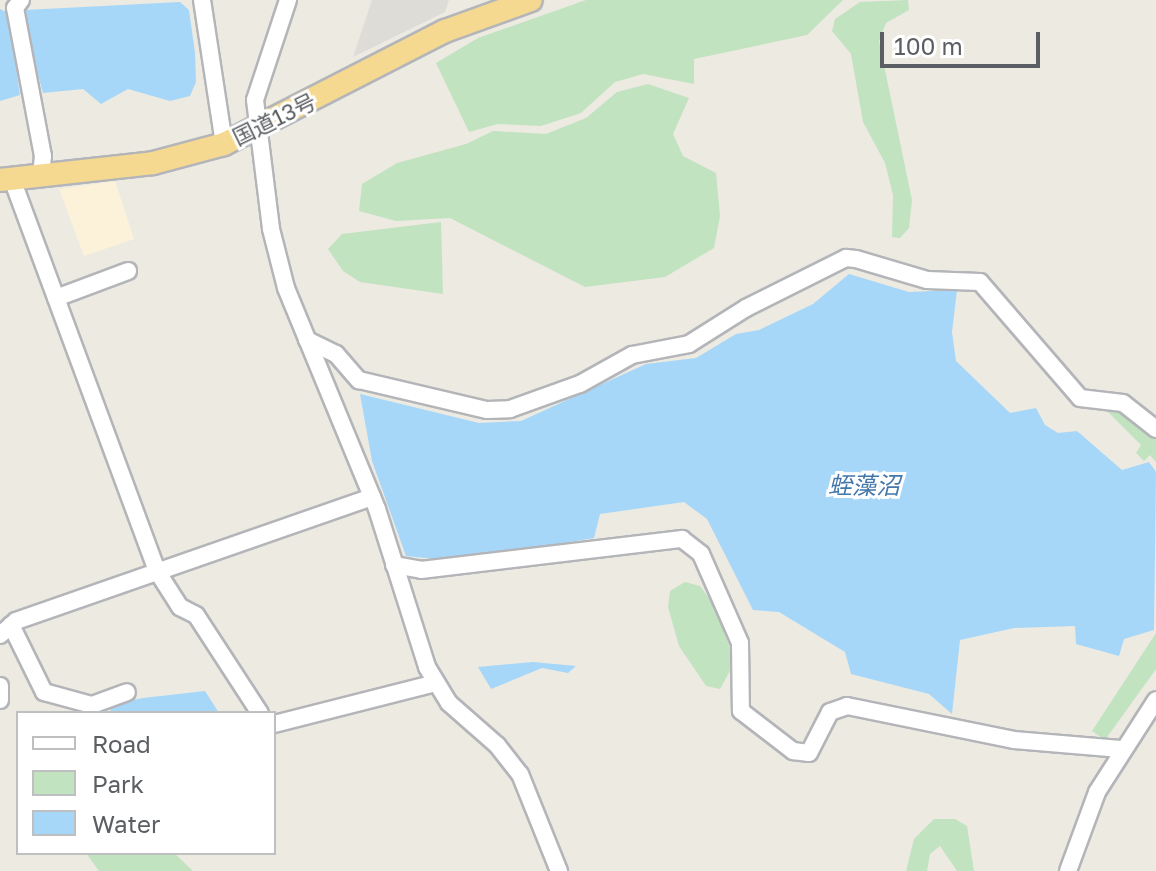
<!DOCTYPE html>
<meta charset="utf-8">
<style>
body{margin:0}
#map{position:relative;width:1156px;height:871px;overflow:hidden;background:#edeae2;font-family:"Golos Text","Noto Sans JP",sans-serif}
div>[style]{position:absolute}
[style*='--x']{left:calc(var(--x)*1px);top:calc(var(--y)*1px);width:calc(var(--w)*1px);rotate:calc(var(--a)*1deg)}
.commercial>*{inset:0;background:#fbf2d9}
.industrial>*{inset:0;background:#dedcd7}
.green>*{inset:0;background:#c1e3c0}
.water>*{inset:0;background:#a6d7f9}
.roads{filter:drop-shadow(2px 0 #b3b5b9) drop-shadow(-2px 0 #b3b5b9) drop-shadow(0 2px #b3b5b9) drop-shadow(0 -2px #b3b5b9)}
.minor>*{height:16px;margin:-8px;padding:0 8px;transform-origin:8px;border-radius:8px;background:#fff}
.highway>*{height:22px;margin:-11px;padding:0 11px;transform-origin:11px;border-radius:11px;background:#f6d990}
span{translate:-50% -50%;white-space:nowrap;text-align:center;line-height:1.15;-webkit-text-stroke:6px #fff;paint-order:stroke}
.street-label{font-size:22px;color:#5b5e62}
.water-label{font-size:24px;color:#4478aa;font-style:italic}
.legend{position:absolute;left:16px;top:711px;width:260px;height:144px;box-sizing:border-box;background:#fff;border:2px solid #bdbfc0;margin:0;padding:10px 14px;list-style:none;font-size:24px;color:#5b5e62}
.legend li{display:flex;align-items:center;gap:16px;height:40px}
.legend b{width:40px;border:2px solid #bdbfc0}
.scale{position:absolute;left:880px;top:32px;width:160px;height:36px;box-sizing:border-box;border:4px solid #5b5e62;border-top:0;padding-left:10px;font-size:24px;line-height:28px;white-space:nowrap;color:#5b5e62;-webkit-text-stroke:6px #fff;paint-order:stroke}
</style>
<div id="map">
<div class="commercial">
<div style="clip-path:polygon(115px 181px,134px 239px,84px 256px,59px 189px)"></div>
</div>
<div class="industrial">
<div style="clip-path:polygon(372px 0,449px 0,445px 12px,353px 57px)"></div>
</div>
<div class="green">
<div style="clip-path:polygon(586px 0,843px 0,807px 35px,694px 59px,694px 84px,643px 74px,615px 82px,581px 113px,541px 126px,498px 124px,469px 132px,436px 63px,478px 38px)"></div>
<div style="clip-path:polygon(908px 0,909px 10px,886px 23px,879px 41px,912px 200px,909px 228px,900px 238px,892px 237px,893px 195px,885px 163px,863px 122px,851px 54px,832px 31px,835px 19px,860px 2px)"></div>
<div style="clip-path:polygon(648px 84px,689px 98px,673px 134px,683px 156px,716px 173px,720px 216px,714px 248px,665px 277px,585px 287px,450px 218px,396px 221px,359px 211px,362px 184px,397px 163px,466px 144px,493px 131px,546px 134px,586px 118px,617px 92px)"></div>
<div style="clip-path:polygon(441px 222px,443px 294px,360px 282px,343px 271px,328px 249px,342px 234px)"></div>
<div style="clip-path:polygon(1102px 406px,1122px 407px,1156px 436px,1156px 462px,1150px 455px,1144px 461px,1136px 453px,1141px 445px)"></div>
<div style="clip-path:polygon(685px 582px,700px 586px,714px 605px,730px 648px,732px 667px,720px 689px,706px 686px,679px 646px,668px 607px,670px 591px)"></div>
<div style="clip-path:polygon(1156px 633px,1156px 669px,1105px 740px,1092px 731px)"></div>
<div style="clip-path:polygon(934px 819px,955px 819px,967px 826px,974px 871px,957px 871px,940px 846px,930px 854px,927px 871px,906px 871px,914px 839px)"></div>
<div style="clip-path:polygon(86px 853px,174px 853px,193px 871px,99px 871px)"></div>
</div>
<div class="water">
<div style="clip-path:polygon(180px 2px,189px 10px,195px 53px,196px 82px,190px 96px,170px 101px,128px 89px,101px 104px,83px 89px,43px 93px,22px 17px,25px 10px)"></div>
<div style="clip-path:polygon(0 9px,8px 13px,20px 95px,0 101px)"></div>
<div style="clip-path:polygon(849px 274px,909px 292px,957px 290px,952px 332px,956px 361px,1010px 413px,1036px 408px,1045px 425px,1058px 433px,1077px 431px,1122px 470px,1149px 462px,1156px 472px,1154px 630px,1124px 639px,1119px 656px,1076px 644px,1075px 626px,1014px 628px,960px 640px,952px 714px,929px 694px,851px 674px,845px 652px,779px 612px,753px 610px,707px 519px,684px 502px,600px 514px,594px 538px,453px 561px,406px 556px,372px 461px,360px 394px,479px 423px,521px 421px,646px 364px,696px 358px,736px 334px,759px 330px,813px 304px)"></div>
<div style="clip-path:polygon(533px 662px,576px 666px,568px 673px,542px 668px,491px 689px,478px 667px)"></div>
<div style="clip-path:polygon(205px 691px,219px 713px,109px 713px,114px 704px,143px 698px)"></div>
</div>
<div class="roads">
<div class="minor">
<div style="--x:21;--y:0;--w:10;--a:127"></div>
<div style="--x:15;--y:8;--w:151;--a:79.3"></div>
<div style="--x:43;--y:156;--w:19;--a:96"></div>
<div style="--x:202;--y:0;--w:146;--a:81.3"></div>
<div style="--x:288;--y:0;--w:105;--a:108.3"></div>
<div style="--x:255;--y:100;--w:130;--a:82.9"></div>
<div style="--x:271;--y:229;--w:61;--a:75.7"></div>
<div style="--x:286;--y:288;--w:239;--a:67.6"></div>
<div style="--x:377;--y:509;--w:166;--a:72.4"></div>
<div style="--x:427;--y:667;--w:42;--a:58.6"></div>
<div style="--x:449;--y:703;--w:64;--a:41.2"></div>
<div style="--x:497;--y:745;--w:37;--a:52"></div>
<div style="--x:520;--y:774;--w:105;--a:68.1"></div>
<div style="--x:12;--y:179;--w:418;--a:69.7"></div>
<div style="--x:157;--y:571;--w:43;--a:57.4"></div>
<div style="--x:180;--y:607;--w:18;--a:27"></div>
<div style="--x:196;--y:615;--w:117;--a:56.9"></div>
<div style="--x:56;--y:298;--w:77;--a:-20.6"></div>
<div style="--x:307;--y:340;--w:32;--a:26"></div>
<div style="--x:336;--y:354;--w:35;--a:49"></div>
<div style="--x:359;--y:380;--w:131;--a:13.2"></div>
<div style="--x:487;--y:410;--w:23;--a:-2"></div>
<div style="--x:510;--y:409;--w:74;--a:-19.7"></div>
<div style="--x:580;--y:384;--w:60;--a:-29.1"></div>
<div style="--x:632;--y:355;--w:58;--a:-10.9"></div>
<div style="--x:689;--y:344;--w:67;--a:-32.3"></div>
<div style="--x:746;--y:308;--w:112;--a:-26.6"></div>
<div style="--x:846;--y:258;--w:10;--a:6"></div>
<div style="--x:856;--y:259;--w:74;--a:16.5"></div>
<div style="--x:927;--y:280;--w:53;--a:2.2"></div>
<div style="--x:980;--y:282;--w:153;--a:49.2"></div>
<div style="--x:1080;--y:398;--w:43;--a:6.6"></div>
<div style="--x:1123;--y:403;--w:42;--a:38.2"></div>
<div style="--x:394;--y:565;--w:27;--a:10"></div>
<div style="--x:421;--y:570;--w:263;--a:-6.8"></div>
<div style="--x:682;--y:539;--w:24;--a:38"></div>
<div style="--x:701;--y:554;--w:97;--a:66.3"></div>
<div style="--x:740;--y:643;--w:68;--a:89.2"></div>
<div style="--x:741;--y:711;--w:66;--a:37.6"></div>
<div style="--x:793;--y:751;--w:16;--a:7"></div>
<div style="--x:809;--y:753;--w:46;--a:-62.9"></div>
<div style="--x:830;--y:712;--w:18;--a:-19"></div>
<div style="--x:847;--y:706;--w:170;--a:11.5"></div>
<div style="--x:1014;--y:740;--w:107;--a:4.8"></div>
<div style="--x:11;--y:625;--w:75;--a:63.8"></div>
<div style="--x:44;--y:692;--w:50;--a:15.2"></div>
<div style="--x:92;--y:705;--w:37;--a:-20"></div>
<div style="--x:0;--y:635;--w:21;--a:-41"></div>
<div style="--x:16;--y:621;--w:377;--a:-19.2"></div>
<div style="--x:0;--y:686;--w:14;--a:90"></div>
<div style="--x:274;--y:724;--w:167;--a:-14.2"></div>
<div style="--x:1068;--y:871;--w:84;--a:-69.8"></div>
<div style="--x:1097;--y:792;--w:109;--a:-57.3"></div>
</div>
<div class="highway">
<div style="--x:0;--y:180;--w:154;--a:-6.3"></div>
<div style="--x:153;--y:163;--w:73;--a:-15"></div>
<div style="--x:224;--y:144;--w:248;--a:-27.1"></div>
<div style="--x:445;--y:31;--w:91;--a:-19.8"></div>
</div>
</div>
<div class="street-label">
<span style="left:274px;top:119px;rotate:-26deg">国道13号</span>
</div>
<div class="water-label">
<span style="left:864px;top:485px">蛭藻沼</span>
</div>
<ul class="legend">
<li><b style="height:10px;background:#fff"></b>Road</li>
<li><b style="height:22px;background:#c1e3c0"></b>Park</li>
<li><b style="height:22px;background:#a6d7f9"></b>Water</li>
</ul>
<div class="scale">100 m</div>
</div>
